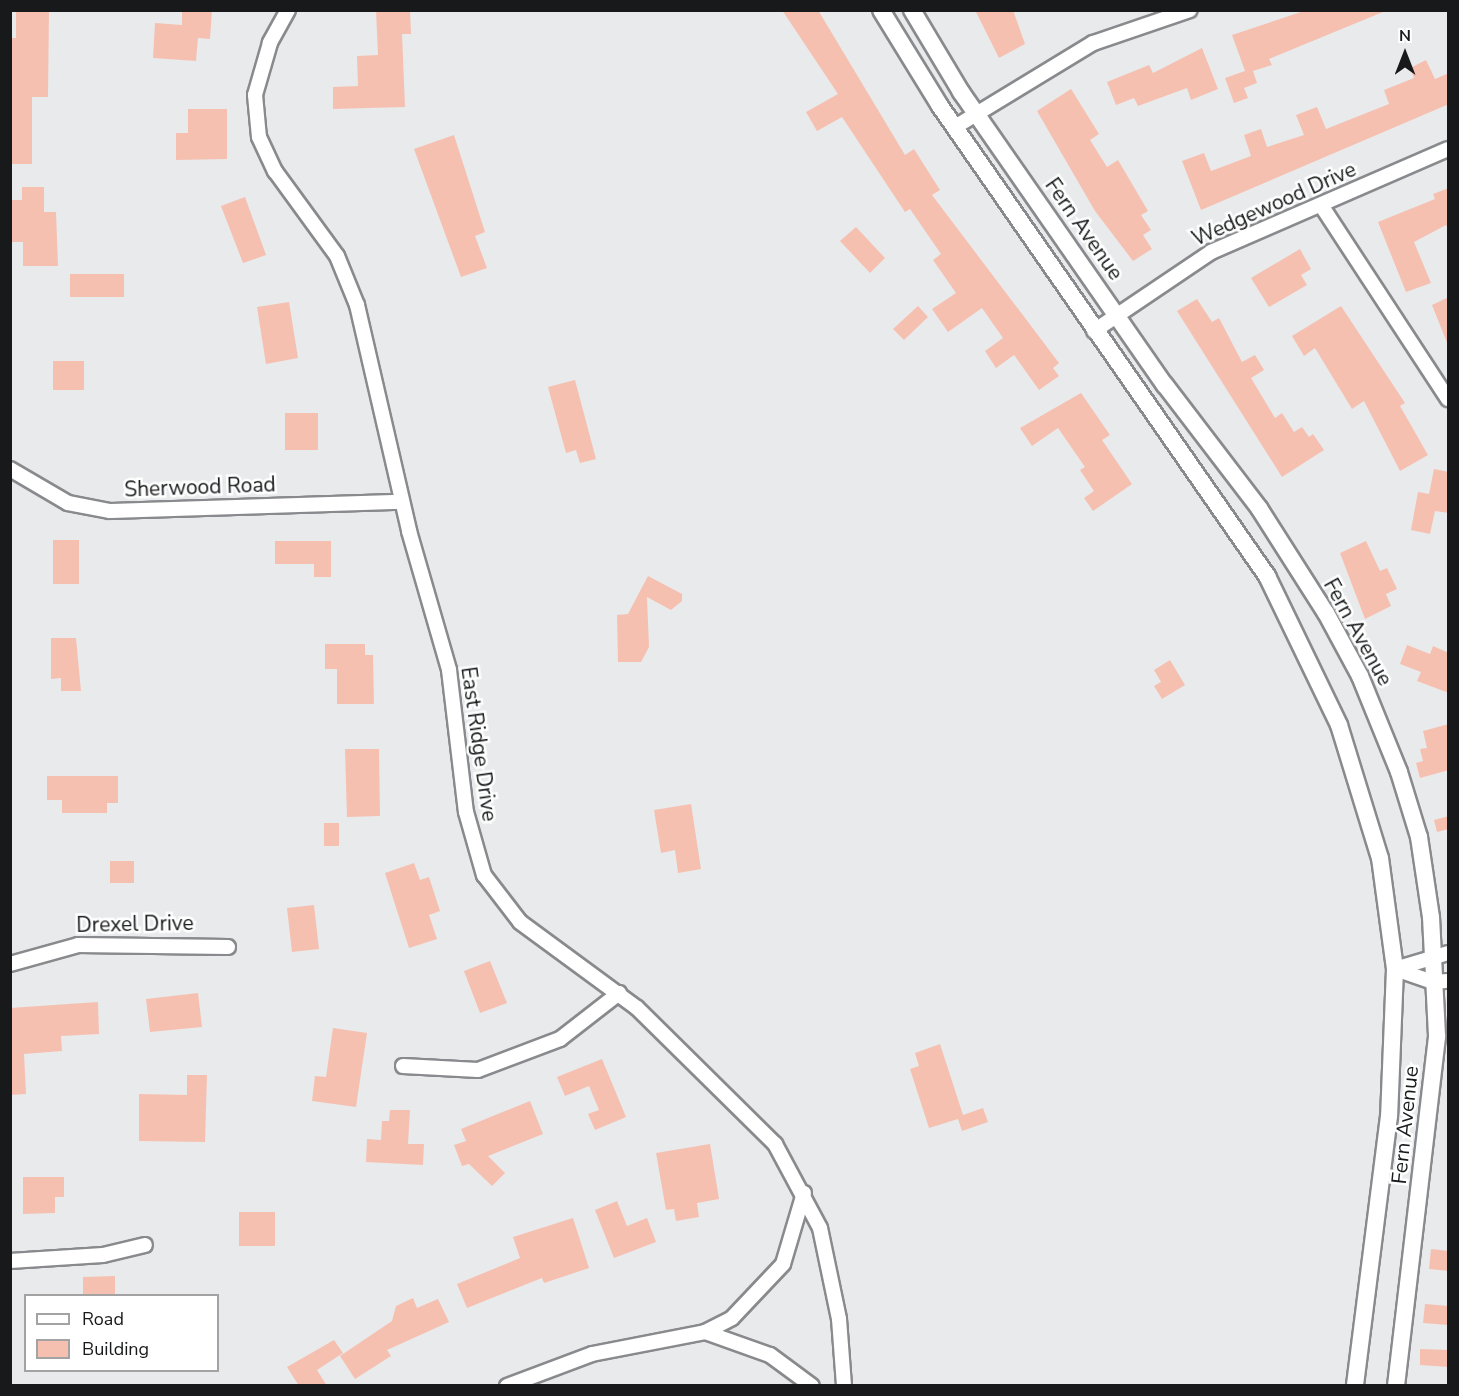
<!DOCTYPE html>
<style>
body{margin:0}
#map{position:relative;width:1459px;height:1396px;overflow:hidden;background:#e8eaec;font-family:"Nunito Sans",sans-serif}
div>[style]{position:absolute}
[style*='--x']{left:calc(var(--x)*1px);top:calc(var(--y)*1px);width:calc(var(--w)*1px);rotate:calc(var(--a)*1deg)}
.building>*{inset:0;background:#f6c0b1}
.roads{filter:drop-shadow(2px 0 #898a8d) drop-shadow(-2px 0 #898a8d) drop-shadow(0 2px #898a8d) drop-shadow(0 -2px #898a8d)}
.minor>*{height:14px;margin:-7px;padding:0 7px;transform-origin:7px;border-radius:7px;background:#fff}
.tertiary>*{height:16px;margin:-8px;padding:0 8px;transform-origin:8px;border-radius:8px;background:#fff}
span{translate:-50% -50%;white-space:nowrap;text-align:center;line-height:1.15;-webkit-text-stroke:5px #fff;paint-order:stroke}
.street-label{font-size:21px;color:#18191a}
.frame{position:absolute;inset:0;border:12px solid #18191a;pointer-events:none}
.legend{position:absolute;left:24px;top:1294px;width:195px;height:78px;box-sizing:border-box;background:#fff;border:2px solid #a3a3a3;margin:0;padding:8px 10px;list-style:none;font-size:18px;color:#18191a}
.legend li{display:flex;align-items:center;gap:12px;height:30px}
.legend b{width:30px;border:2px solid #a3a3a3}
.north{position:absolute;left:1375px;top:24px;width:60px;height:60px;-webkit-text-stroke:4px #fff;paint-order:stroke;rotate:0deg;font-size:16px;font-weight:700;line-height:24px;text-align:center;color:#18191a}
.north::after{content:'';display:block;margin:auto;width:21px;height:27px;background:#18191a;clip-path:polygon(50% 0,100% 100%,50% 72%,0 100%)}
</style>
<div id="map">
<div class="building">
<div style="clip-path:polygon(182px 10px,212px 10px,210px 39px,198px 38px,196px 61px,153px 58px,155px 23px,182px 25px)"></div>
<div style="clip-path:polygon(376px 10px,410px 10px,411px 34px,402px 34px,405px 107px,333px 109px,333px 87px,358px 86px,357px 56px,378px 55px)"></div>
<div style="clip-path:polygon(782px 10px,818px 10px,905px 155px,914px 149px,940px 190px,932px 195px,1059px 363px,1053px 368px,1059px 376px,1039px 390px,1014px 355px,996px 368px,985px 351px,1003px 338px,982px 308px,948px 332px,932px 309px,956px 293px,933px 260px,941px 254px,910px 209px,905px 212px,842px 117px,817px 131px,806px 112px,838px 94px)"></div>
<div style="clip-path:polygon(975px 10px,1013px 10px,1025px 44px,999px 58px)"></div>
<div style="clip-path:polygon(1307px 10px,1383px 12px,1269px 59px,1272px 65px,1253px 71px,1257px 83px,1244px 88px,1248px 98px,1234px 103px,1225px 78px,1245px 71px,1232px 35px)"></div>
<div style="clip-path:polygon(16px 11px,49px 11px,48px 97px,32px 97px,32px 164px,10px 164px,10px 38px,16px 38px)"></div>
<div style="clip-path:polygon(1202px 48px,1218px 89px,1191px 100px,1187px 88px,1138px 106px,1134px 98px,1116px 105px,1107px 82px,1149px 65px,1153px 73px)"></div>
<div style="clip-path:polygon(1426px 60px,1435px 79px,1449px 73px,1449px 104px,1201px 210px,1182px 161px,1204px 153px,1211px 171px,1251px 156px,1244px 135px,1261px 129px,1267px 147px,1304px 135px,1296px 115px,1317px 107px,1326px 129px,1389px 104px,1384px 90px,1414px 78px,1410px 68px)"></div>
<div style="clip-path:polygon(1071px 89px,1099px 134px,1090px 140px,1107px 167px,1118px 160px,1148px 211px,1141px 215px,1151px 230px,1143px 235px,1152px 249px,1133px 261px,1095px 211px,1037px 111px)"></div>
<div style="clip-path:polygon(188px 109px,227px 109px,227px 159px,176px 160px,176px 133px,188px 133px)"></div>
<div style="clip-path:polygon(454px 135px,485px 232px,475px 236px,487px 268px,461px 277px,414px 149px)"></div>
<div style="clip-path:polygon(22px 187px,44px 187px,44px 212px,56px 212px,58px 266px,23px 266px,23px 242px,12px 242px,12px 200px,22px 200px)"></div>
<div style="clip-path:polygon(1449px 188px,1449px 230px,1446px 225px,1414px 242px,1431px 283px,1406px 292px,1378px 222px,1435px 199px,1433px 194px)"></div>
<div style="clip-path:polygon(245px 197px,266px 255px,243px 263px,221px 206px)"></div>
<div style="clip-path:polygon(856px 227px,885px 258px,870px 273px,840px 241px)"></div>
<div style="clip-path:polygon(1300px 249px,1311px 269px,1301px 275px,1307px 285px,1269px 307px,1251px 278px)"></div>
<div style="clip-path:polygon(70px 274px,124px 274px,124px 297px,70px 297px)"></div>
<div style="clip-path:polygon(1449px 297px,1449px 345px,1448px 345px,1432px 305px)"></div>
<div style="clip-path:polygon(1197px 299px,1212px 322px,1219px 318px,1242px 362px,1255px 355px,1264px 370px,1251px 378px,1275px 418px,1282px 413px,1294px 432px,1302px 427px,1309px 437px,1313px 434px,1324px 450px,1282px 477px,1177px 311px)"></div>
<div style="clip-path:polygon(289px 302px,298px 358px,266px 364px,257px 307px)"></div>
<div style="clip-path:polygon(918px 306px,928px 317px,904px 340px,893px 329px)"></div>
<div style="clip-path:polygon(1341px 306px,1405px 403px,1400px 406px,1428px 455px,1400px 471px,1364px 401px,1352px 409px,1315px 348px,1304px 356px,1292px 336px)"></div>
<div style="clip-path:polygon(53px 361px,84px 361px,84px 390px,53px 390px)"></div>
<div style="clip-path:polygon(575px 380px,596px 459px,580px 463px,576px 450px,566px 453px,548px 387px)"></div>
<div style="clip-path:polygon(1081px 393px,1110px 435px,1102px 440px,1132px 484px,1093px 511px,1084px 498px,1094px 491px,1080px 470px,1085px 467px,1058px 428px,1032px 446px,1020px 428px)"></div>
<div style="clip-path:polygon(285px 413px,318px 413px,318px 450px,285px 450px)"></div>
<div style="clip-path:polygon(1434px 469px,1449px 472px,1449px 513px,1435px 511px,1430px 534px,1411px 530px,1418px 492px,1429px 494px)"></div>
<div style="clip-path:polygon(53px 540px,79px 540px,79px 584px,53px 584px)"></div>
<div style="clip-path:polygon(275px 541px,331px 541px,331px 577px,314px 577px,314px 564px,275px 564px)"></div>
<div style="clip-path:polygon(1366px 541px,1380px 571px,1387px 568px,1397px 589px,1386px 594px,1391px 606px,1365px 619px,1340px 553px)"></div>
<div style="clip-path:polygon(648px 576px,682px 594px,682px 601px,671px 610px,647px 597px,649px 647px,641px 662px,618px 662px,617px 615px,628px 614px)"></div>
<div style="clip-path:polygon(51px 638px,76px 638px,81px 691px,61px 691px,61px 678px,51px 679px)"></div>
<div style="clip-path:polygon(325px 644px,365px 644px,365px 655px,373px 655px,374px 704px,337px 704px,337px 669px,325px 669px)"></div>
<div style="clip-path:polygon(1407px 645px,1430px 654px,1433px 646px,1449px 653px,1449px 693px,1417px 681px,1421px 672px,1400px 664px)"></div>
<div style="clip-path:polygon(1170px 660px,1185px 685px,1162px 699px,1154px 686px,1161px 682px,1154px 670px)"></div>
<div style="clip-path:polygon(1449px 724px,1449px 770px,1420px 778px,1416px 763px,1423px 761px,1420px 749px,1427px 748px,1423px 731px)"></div>
<div style="clip-path:polygon(345px 749px,379px 749px,380px 816px,347px 817px)"></div>
<div style="clip-path:polygon(47px 776px,118px 776px,118px 803px,107px 803px,107px 813px,62px 813px,62px 800px,47px 800px)"></div>
<div style="clip-path:polygon(691px 804px,701px 869px,678px 873px,675px 850px,661px 853px,654px 810px)"></div>
<div style="clip-path:polygon(1449px 816px,1449px 829px,1437px 832px,1434px 820px)"></div>
<div style="clip-path:polygon(324px 823px,339px 823px,339px 846px,324px 846px)"></div>
<div style="clip-path:polygon(110px 861px,134px 861px,134px 883px,110px 883px)"></div>
<div style="clip-path:polygon(414px 863px,420px 880px,429px 877px,440px 911px,429px 915px,437px 939px,409px 948px,385px 873px)"></div>
<div style="clip-path:polygon(314px 905px,319px 949px,292px 952px,287px 908px)"></div>
<div style="clip-path:polygon(490px 961px,507px 1003px,480px 1013px,464px 971px)"></div>
<div style="clip-path:polygon(198px 993px,202px 1027px,150px 1032px,146px 999px)"></div>
<div style="clip-path:polygon(98px 1002px,99px 1034px,61px 1036px,62px 1051px,24px 1054px,26px 1094px,10px 1095px,10px 1008px)"></div>
<div style="clip-path:polygon(333px 1028px,367px 1033px,356px 1107px,312px 1101px,315px 1076px,326px 1077px)"></div>
<div style="clip-path:polygon(940px 1044px,963px 1115px,983px 1108px,988px 1122px,962px 1131px,958px 1119px,929px 1128px,910px 1069px,919px 1066px,915px 1053px)"></div>
<div style="clip-path:polygon(602px 1059px,626px 1117px,595px 1130px,588px 1114px,599px 1110px,589px 1086px,565px 1096px,557px 1077px)"></div>
<div style="clip-path:polygon(187px 1075px,207px 1075px,205px 1142px,139px 1141px,139px 1094px,187px 1095px)"></div>
<div style="clip-path:polygon(530px 1101px,543px 1134px,488px 1156px,505px 1173px,492px 1186px,469px 1164px,462px 1166px,454px 1145px,466px 1141px,461px 1129px)"></div>
<div style="clip-path:polygon(390px 1110px,410px 1110px,408px 1144px,424px 1144px,423px 1165px,366px 1162px,367px 1139px,381px 1140px,382px 1121px,389px 1121px)"></div>
<div style="clip-path:polygon(710px 1144px,719px 1199px,697px 1203px,699px 1217px,676px 1221px,674px 1209px,666px 1210px,656px 1153px)"></div>
<div style="clip-path:polygon(23px 1177px,64px 1177px,64px 1197px,55px 1197px,55px 1213px,23px 1214px)"></div>
<div style="clip-path:polygon(617px 1201px,627px 1226px,647px 1218px,656px 1242px,614px 1258px,595px 1210px)"></div>
<div style="clip-path:polygon(239px 1212px,275px 1212px,275px 1246px,239px 1246px)"></div>
<div style="clip-path:polygon(573px 1218px,589px 1268px,544px 1283px,542px 1278px,467px 1308px,457px 1284px,520px 1258px,513px 1237px)"></div>
<div style="clip-path:polygon(1431px 1249px,1449px 1251px,1449px 1271px,1429px 1269px)"></div>
<div style="clip-path:polygon(115px 1276px,115px 1296px,83px 1296px,83px 1277px)"></div>
<div style="clip-path:polygon(413px 1298px,417px 1308px,438px 1299px,449px 1322px,387px 1350px,391px 1356px,355px 1379px,340px 1356px,392px 1321px,396px 1306px)"></div>
<div style="clip-path:polygon(1425px 1304px,1449px 1306px,1449px 1325px,1423px 1323px)"></div>
<div style="clip-path:polygon(334px 1340px,343px 1353px,317px 1370px,327px 1386px,299px 1386px,287px 1367px)"></div>
<div style="clip-path:polygon(1420px 1349px,1449px 1350px,1449px 1367px,1420px 1365px)"></div>
</div>
<div class="roads">
<div class="minor">
<div style="--x:288;--y:10;--w:38;--a:119"></div>
<div style="--x:270;--y:43;--w:54;--a:106.1"></div>
<div style="--x:255;--y:95;--w:42;--a:84.6"></div>
<div style="--x:259;--y:137;--w:38;--a:65"></div>
<div style="--x:275;--y:171;--w:105;--a:53.9"></div>
<div style="--x:337;--y:256;--w:53;--a:67.8"></div>
<div style="--x:357;--y:305;--w:232;--a:77"></div>
<div style="--x:409;--y:531;--w:145;--a:73.9"></div>
<div style="--x:449;--y:670;--w:143;--a:83.2"></div>
<div style="--x:466;--y:812;--w:66;--a:74.1"></div>
<div style="--x:484;--y:875;--w:59;--a:52.5"></div>
<div style="--x:520;--y:922;--w:145;--a:36.3"></div>
<div style="--x:637;--y:1008;--w:194;--a:44.6"></div>
<div style="--x:775;--y:1144;--w:95;--a:61.8"></div>
<div style="--x:820;--y:1228;--w:93;--a:78.2"></div>
<div style="--x:839;--y:1319;--w:67;--a:85.7"></div>
<div style="--x:955;--y:127;--w:162;--a:-31.3"></div>
<div style="--x:1093;--y:43;--w:102;--a:-18.8"></div>
<div style="--x:1321;--y:205;--w:232;--a:56.8"></div>
<div style="--x:1094;--y:331;--w:141;--a:-34"></div>
<div style="--x:1211;--y:252;--w:258;--a:-23.5"></div>
<div style="--x:10;--y:469;--w:67;--a:30.4"></div>
<div style="--x:68;--y:503;--w:43;--a:10.8"></div>
<div style="--x:110;--y:511;--w:292;--a:-1.8"></div>
<div style="--x:10;--y:964;--w:71;--a:-15.6"></div>
<div style="--x:78;--y:945;--w:150;--a:0.8"></div>
<div style="--x:1395;--y:969;--w:55;--a:-16.8"></div>
<div style="--x:1395;--y:969;--w:39;--a:19"></div>
<div style="--x:1432;--y:982;--w:16;--a:-4"></div>
<div style="--x:403;--y:1066;--w:75;--a:3.1"></div>
<div style="--x:478;--y:1070;--w:88;--a:-20.7"></div>
<div style="--x:560;--y:1039;--w:75;--a:-37.9"></div>
<div style="--x:10;--y:1261;--w:93;--a:-3.7"></div>
<div style="--x:103;--y:1255;--w:43;--a:-13.4"></div>
<div style="--x:705;--y:1332;--w:69;--a:19.5"></div>
<div style="--x:770;--y:1355;--w:52;--a:36.4"></div>
<div style="--x:507;--y:1386;--w:91;--a:-20.6"></div>
<div style="--x:592;--y:1354;--w:115;--a:-11"></div>
<div style="--x:705;--y:1332;--w:30;--a:-27"></div>
<div style="--x:732;--y:1318;--w:74;--a:-46.6"></div>
<div style="--x:783;--y:1264;--w:74;--a:-73.5"></div>
</div>
<div class="tertiary">
<div style="--x:881;--y:10;--w:113;--a:58.4"></div>
<div style="--x:940;--y:106;--w:573;--a:55.17"></div>
<div style="--x:1267;--y:576;--w:165;--a:64.2"></div>
<div style="--x:1339;--y:725;--w:139;--a:72.9"></div>
<div style="--x:1380;--y:858;--w:112;--a:82.3"></div>
<div style="--x:1395;--y:969;--w:147;--a:92.3"></div>
<div style="--x:1389;--y:1116;--w:272;--a:97.2"></div>
<div style="--x:912;--y:10;--w:96;--a:59.1"></div>
<div style="--x:961;--y:92;--w:357;--a:55.2"></div>
<div style="--x:1165;--y:385;--w:155;--a:52.6"></div>
<div style="--x:1259;--y:508;--w:125;--a:57.5"></div>
<div style="--x:1326;--y:613;--w:72;--a:61.6"></div>
<div style="--x:1360;--y:676;--w:104;--a:67.9"></div>
<div style="--x:1399;--y:772;--w:68;--a:72.9"></div>
<div style="--x:1419;--y:837;--w:81;--a:81.5"></div>
<div style="--x:1431;--y:917;--w:120;--a:87.1"></div>
<div style="--x:1437;--y:1037;--w:351;--a:96.7"></div>
</div>
</div>
<div class="street-label">
<span style="left:1274px;top:204px;rotate:-24deg">Wedgewood Drive</span>
<span style="left:1084px;top:229px;rotate:55deg">Fern Avenue</span>
<span style="left:200px;top:487px;rotate:-2deg">Sherwood Road</span>
<span style="left:1358px;top:632px;rotate:61deg">Fern Avenue</span>
<span style="left:479px;top:744px;rotate:82deg">East Ridge Drive</span>
<span style="left:135px;top:924px;rotate:-1deg">Drexel Drive</span>
<span style="left:1405px;top:1125px;rotate:-84deg">Fern Avenue</span>
</div>
<div class="frame"></div>
<ul class="legend">
<li><b style="height:8px;background:#fff"></b>Road</li>
<li><b style="height:16px;background:#f6c0b1"></b>Building</li>
</ul>
<div class="north">N</div>
</div>
